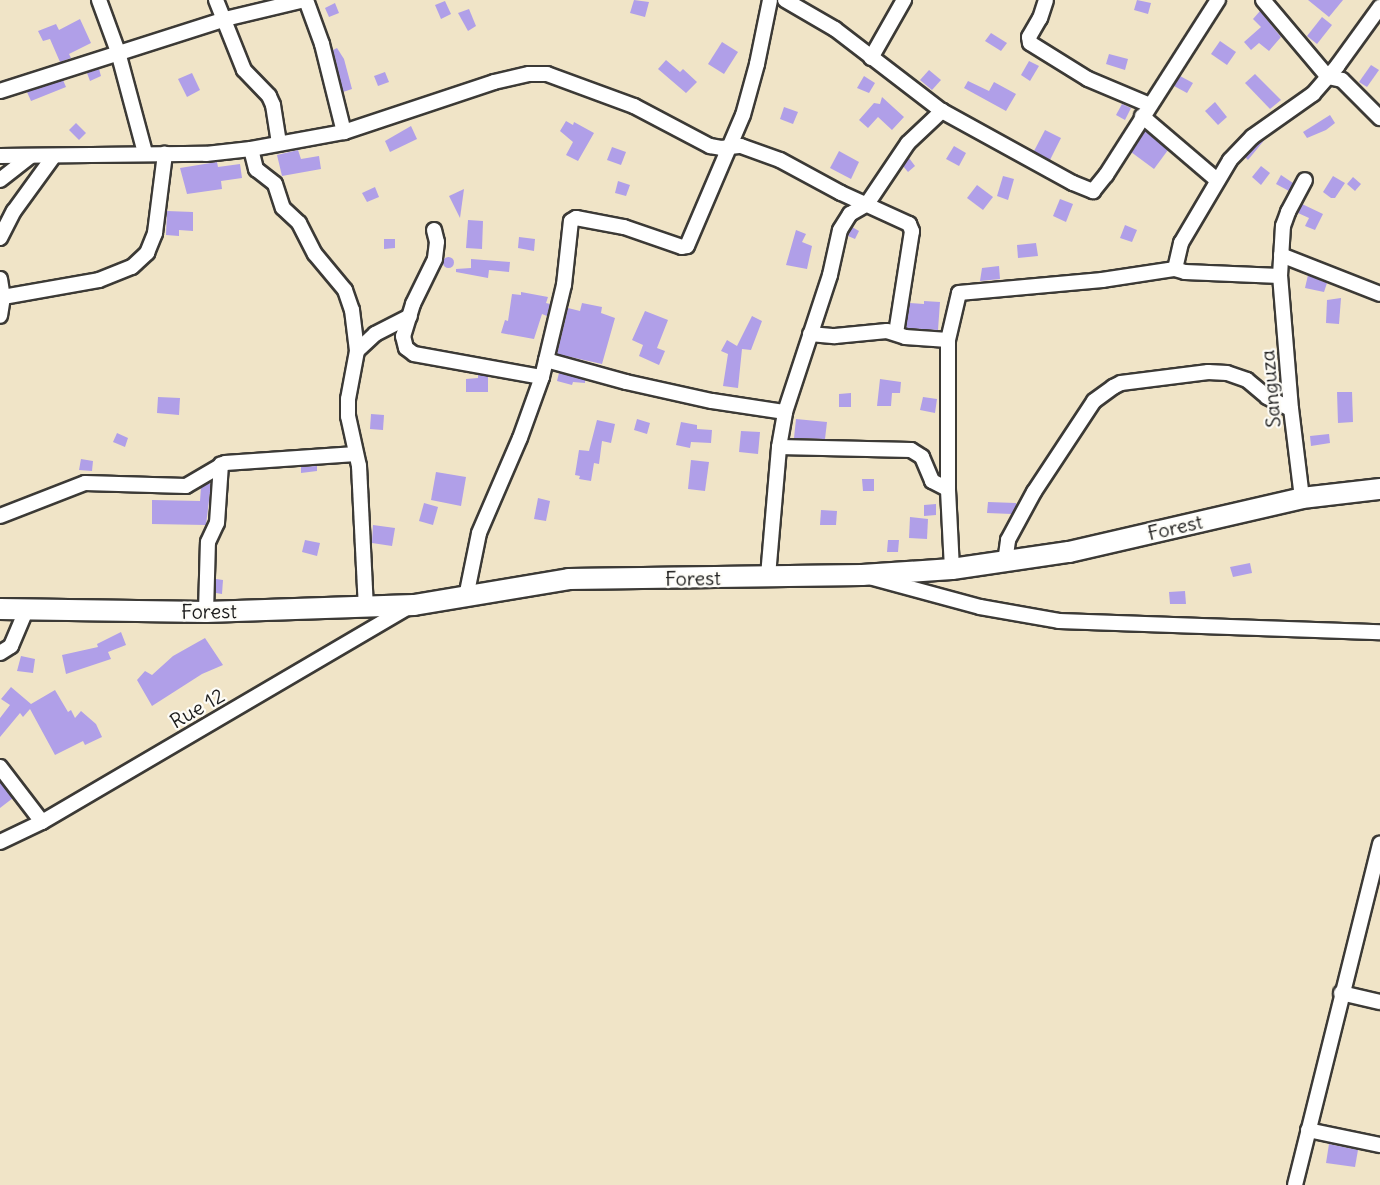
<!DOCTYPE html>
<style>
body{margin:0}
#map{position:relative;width:1380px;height:1185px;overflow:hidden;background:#f0e4c7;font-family:Delius,sans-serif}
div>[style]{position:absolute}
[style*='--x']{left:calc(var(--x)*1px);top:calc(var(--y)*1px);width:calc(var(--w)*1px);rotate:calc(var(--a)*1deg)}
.building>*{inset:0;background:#b09fe8}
.round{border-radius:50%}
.roads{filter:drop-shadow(2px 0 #3c3a36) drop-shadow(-2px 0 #3c3a36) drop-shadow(0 2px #3c3a36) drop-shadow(0 -2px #3c3a36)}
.street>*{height:14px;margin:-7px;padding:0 7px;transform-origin:7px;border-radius:7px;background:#fff}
.secondary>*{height:20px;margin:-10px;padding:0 10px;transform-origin:10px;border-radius:10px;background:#fff}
span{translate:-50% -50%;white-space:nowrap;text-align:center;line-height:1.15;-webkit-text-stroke:4.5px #fdfcf7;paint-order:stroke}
.street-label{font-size:20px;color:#1c1c1c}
</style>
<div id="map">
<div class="building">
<div style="clip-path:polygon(634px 0,649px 2px,645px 17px,630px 13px)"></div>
<div style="clip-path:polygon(1137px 0,1151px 3px,1148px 14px,1134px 10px)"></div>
<div style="clip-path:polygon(1308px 0,1343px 0,1329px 17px)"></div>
<div style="clip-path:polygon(445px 1px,451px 14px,441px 19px,435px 5px)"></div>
<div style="clip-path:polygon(335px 3px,339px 13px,329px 17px,325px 8px)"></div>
<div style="clip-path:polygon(469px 9px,476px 26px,468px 31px,458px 13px)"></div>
<div style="clip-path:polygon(1260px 11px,1281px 37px,1269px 51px,1259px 43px,1251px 50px,1244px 42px,1261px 27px,1253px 19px)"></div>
<div style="clip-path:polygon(1322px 17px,1332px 25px,1317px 44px,1307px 36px)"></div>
<div style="clip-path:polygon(80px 19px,91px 43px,69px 54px,71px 58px,60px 62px,50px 39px,43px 41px,38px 31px,56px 24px,59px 30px)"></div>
<div style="clip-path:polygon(991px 33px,1007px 43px,1001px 51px,985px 41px)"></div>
<div style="clip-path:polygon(1220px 41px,1236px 52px,1227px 65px,1211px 54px)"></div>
<div style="clip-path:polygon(722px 42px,738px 52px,724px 74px,708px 64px)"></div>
<div style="clip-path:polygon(337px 48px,344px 59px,352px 89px,343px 92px,333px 50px)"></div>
<div style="clip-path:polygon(1109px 54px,1128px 59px,1125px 70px,1106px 64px)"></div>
<div style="clip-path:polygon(666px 60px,680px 72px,683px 69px,697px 82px,686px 93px,658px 69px)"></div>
<div style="clip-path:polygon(1029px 61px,1039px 66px,1030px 81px,1021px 75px)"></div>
<div style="clip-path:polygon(1371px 65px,1379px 70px,1367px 87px,1359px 82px)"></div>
<div style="clip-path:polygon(99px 69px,101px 76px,90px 81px,87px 73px)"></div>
<div style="clip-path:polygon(929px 70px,941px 80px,932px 90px,920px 80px)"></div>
<div style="clip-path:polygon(385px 72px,389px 82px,378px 86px,374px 76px)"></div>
<div style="clip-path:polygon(192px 73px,200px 90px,187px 97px,178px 79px)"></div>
<div style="clip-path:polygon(1255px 74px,1281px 100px,1270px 109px,1245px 83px)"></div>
<div style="clip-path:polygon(864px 76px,875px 83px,869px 93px,857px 88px)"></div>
<div style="clip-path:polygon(1180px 76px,1193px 83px,1187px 93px,1174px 86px)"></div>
<div style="clip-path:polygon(63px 80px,66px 87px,31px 101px,27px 92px)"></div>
<div style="clip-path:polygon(968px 81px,989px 91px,994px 82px,1016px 94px,1006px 111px,964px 88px)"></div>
<div style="clip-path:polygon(882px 97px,904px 117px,892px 130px,878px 117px,868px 128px,859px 120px,874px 103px,880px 104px)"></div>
<div style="clip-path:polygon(1215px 102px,1227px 117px,1218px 125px,1205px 111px)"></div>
<div style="clip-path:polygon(1122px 104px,1131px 108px,1125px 120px,1116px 115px)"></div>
<div style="clip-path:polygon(784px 107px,798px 112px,793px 124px,780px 119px)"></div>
<div style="clip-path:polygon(1330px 115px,1335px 123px,1326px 130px,1307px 138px,1303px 132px)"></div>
<div style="clip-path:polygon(566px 121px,573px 125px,574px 122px,594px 133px,578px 161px,566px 155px,573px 142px,560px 131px)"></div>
<div style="clip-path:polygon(76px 123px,86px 133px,79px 140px,69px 130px)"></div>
<div style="clip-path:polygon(411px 126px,417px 139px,390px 152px,385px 141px)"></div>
<div style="clip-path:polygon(1045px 130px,1061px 138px,1050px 160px,1034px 151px)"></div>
<div style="clip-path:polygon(1145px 131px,1168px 150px,1154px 169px,1131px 152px)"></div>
<div style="clip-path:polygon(1266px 138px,1248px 160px,1245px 157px,1258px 144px)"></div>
<div style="clip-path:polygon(954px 146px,966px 153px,959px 166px,946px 159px)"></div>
<div style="clip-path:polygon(612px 147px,626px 152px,621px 165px,607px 160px)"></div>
<div style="clip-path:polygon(298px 150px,301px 159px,319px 156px,321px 169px,282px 176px,277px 155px)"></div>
<div style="clip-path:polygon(839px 151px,859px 162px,851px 179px,830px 168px)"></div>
<div style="clip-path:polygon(909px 158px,915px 166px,908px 172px,903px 166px)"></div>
<div style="clip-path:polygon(217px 162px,218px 167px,240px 164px,242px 178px,221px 181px,222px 189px,187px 194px,180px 168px)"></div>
<div style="clip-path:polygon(1261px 166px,1270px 173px,1261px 185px,1252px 177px)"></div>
<div style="clip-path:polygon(1281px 175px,1293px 183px,1289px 191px,1276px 184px)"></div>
<div style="clip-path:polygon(1003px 176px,1014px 179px,1008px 200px,997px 196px)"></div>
<div style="clip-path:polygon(1333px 176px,1345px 183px,1335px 198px,1331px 198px,1323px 192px)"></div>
<div style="clip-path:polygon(1353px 177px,1361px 184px,1355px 191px,1347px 184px)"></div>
<div style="clip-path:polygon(618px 181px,630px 185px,626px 196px,615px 193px)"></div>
<div style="clip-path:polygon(977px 185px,993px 197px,983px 210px,967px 198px)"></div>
<div style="clip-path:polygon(375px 187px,379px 197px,367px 202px,362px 193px)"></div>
<div style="clip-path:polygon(464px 189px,460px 218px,449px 196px)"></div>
<div style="clip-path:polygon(1060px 199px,1073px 204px,1066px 222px,1053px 216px)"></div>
<div style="clip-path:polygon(1302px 204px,1323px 214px,1315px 230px,1305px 226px,1309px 218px,1298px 213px)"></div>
<div style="clip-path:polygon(167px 211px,193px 212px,193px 231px,179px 230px,179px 236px,166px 235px)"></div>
<div style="clip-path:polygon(468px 220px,483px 221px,482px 249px,466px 248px)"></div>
<div style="clip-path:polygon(1125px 225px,1137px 230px,1132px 242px,1120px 238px)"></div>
<div style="clip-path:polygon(852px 227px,859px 231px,855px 239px,848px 236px)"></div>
<div style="clip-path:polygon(796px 230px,806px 234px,802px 242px,812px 246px,807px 269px,786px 265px)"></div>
<div style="clip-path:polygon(519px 237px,535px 239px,534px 251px,518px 248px)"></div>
<div style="clip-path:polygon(384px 239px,395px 239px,395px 248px,384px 249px)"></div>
<div style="clip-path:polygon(1036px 243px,1038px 256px,1018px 258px,1017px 245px)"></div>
<div class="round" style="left:442.5px;top:256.5px;width:11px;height:11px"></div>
<div style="clip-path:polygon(471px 259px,510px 262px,509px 272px,489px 270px,488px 278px,456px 272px,456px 269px,471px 268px)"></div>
<div style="clip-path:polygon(999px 266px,1000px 279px,980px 281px,982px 268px)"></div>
<div style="clip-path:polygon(1308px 275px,1327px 283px,1324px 292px,1305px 288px)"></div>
<div style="clip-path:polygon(521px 292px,548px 297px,546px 303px,550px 304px,547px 316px,542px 314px,534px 339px,501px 333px,505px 320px,508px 321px,512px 294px,521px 295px)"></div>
<div style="clip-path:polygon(1341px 298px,1339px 324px,1326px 323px,1327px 300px)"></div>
<div style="clip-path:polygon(924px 301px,940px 302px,938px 330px,906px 328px,910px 303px,924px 304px)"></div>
<div style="clip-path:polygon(582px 303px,602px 307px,601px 313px,615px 318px,602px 364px,557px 354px,568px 308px,580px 311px)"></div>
<div style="clip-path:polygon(645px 311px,668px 320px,657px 348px,665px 351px,659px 365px,639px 356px,643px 345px,632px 340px)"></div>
<div style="clip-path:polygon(752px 316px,762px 321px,751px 350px,742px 349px,738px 388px,723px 386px,728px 354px,721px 351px,727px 340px,737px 346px)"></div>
<div style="clip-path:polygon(559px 373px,585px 380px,585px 383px,573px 382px,572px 385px,557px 381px)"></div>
<div style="clip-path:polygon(478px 375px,488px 376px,488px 392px,466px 392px,466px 379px,478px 378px)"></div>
<div style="clip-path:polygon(880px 379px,901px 382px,900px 393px,892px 393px,891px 406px,877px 406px)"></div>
<div style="clip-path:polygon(1337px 392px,1352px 392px,1353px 422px,1338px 423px)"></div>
<div style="clip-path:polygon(851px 393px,851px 407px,839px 407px,839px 394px)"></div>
<div style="clip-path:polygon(158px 397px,180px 398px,179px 415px,157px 413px)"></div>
<div style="clip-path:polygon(923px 397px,937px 399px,935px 413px,920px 410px)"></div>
<div style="clip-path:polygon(371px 414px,384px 415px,383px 430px,370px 429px)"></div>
<div style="clip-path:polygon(637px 419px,650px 423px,647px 434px,634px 430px)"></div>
<div style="clip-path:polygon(796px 419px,827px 422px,825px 439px,794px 438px)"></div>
<div style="clip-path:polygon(597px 420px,615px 424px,611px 443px,602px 441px,599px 464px,594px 463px,591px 481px,579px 479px,580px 476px,575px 475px,579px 450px,589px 451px)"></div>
<div style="clip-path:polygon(681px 422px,697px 425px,697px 429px,712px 430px,711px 443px,691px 442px,690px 448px,676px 445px)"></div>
<div style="clip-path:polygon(741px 431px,760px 432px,758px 454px,739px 452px)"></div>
<div style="clip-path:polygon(117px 433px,128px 438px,125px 447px,113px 442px)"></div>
<div style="clip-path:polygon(1329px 434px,1330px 443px,1311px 446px,1310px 436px)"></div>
<div style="clip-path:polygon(81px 459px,93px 461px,92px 471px,79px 470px)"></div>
<div style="clip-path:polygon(691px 460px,709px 462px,705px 491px,688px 489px)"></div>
<div style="clip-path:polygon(317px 466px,317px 471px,301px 473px,301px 467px)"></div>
<div style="clip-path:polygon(436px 472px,466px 477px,461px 506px,431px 500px)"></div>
<div style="clip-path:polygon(862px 479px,874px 479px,874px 491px,863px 491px)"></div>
<div style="clip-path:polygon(208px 483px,211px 484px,206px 525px,152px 524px,152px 500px,200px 501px,201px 487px)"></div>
<div style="clip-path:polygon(538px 498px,550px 501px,546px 521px,534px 519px)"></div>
<div style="clip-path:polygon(988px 502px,1016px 503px,1016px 507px,1012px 514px,987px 513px)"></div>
<div style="clip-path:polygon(424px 503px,438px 507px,433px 525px,419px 521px)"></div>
<div style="clip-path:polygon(936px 504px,936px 515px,924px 516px,924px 505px)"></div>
<div style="clip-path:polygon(821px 510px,837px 511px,836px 525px,820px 525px)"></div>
<div style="clip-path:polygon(910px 517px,928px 519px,927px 539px,909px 538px)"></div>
<div style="clip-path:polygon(373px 525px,395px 528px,392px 546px,372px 543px)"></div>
<div style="clip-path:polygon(305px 540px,320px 543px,317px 556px,302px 552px)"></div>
<div style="clip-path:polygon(888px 540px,899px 540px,898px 552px,887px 552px)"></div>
<div style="clip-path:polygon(1250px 563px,1252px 573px,1233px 577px,1230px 567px)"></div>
<div style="clip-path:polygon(216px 579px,223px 580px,222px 594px,216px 593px)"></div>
<div style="clip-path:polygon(1185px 591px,1186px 604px,1170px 604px,1169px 592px)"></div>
<div style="clip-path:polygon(121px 632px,126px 645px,108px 652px,111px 659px,66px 674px,62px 655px,98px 647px,97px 644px)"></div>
<div style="clip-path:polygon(205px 638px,223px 665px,202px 674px,152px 706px,137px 680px,145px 671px,152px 675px,173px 656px)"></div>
<div style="clip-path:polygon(21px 656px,35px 659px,33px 673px,17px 671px)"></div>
<div style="clip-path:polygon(11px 687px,31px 704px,55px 690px,68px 712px,71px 710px,75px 718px,81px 711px,96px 724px,102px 737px,85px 745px,83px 741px,55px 755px,30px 709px,23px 717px,20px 713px,0 737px,0 718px,10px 705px,1px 699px)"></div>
<div style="clip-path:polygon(0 782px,13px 798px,0 808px)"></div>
<div style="clip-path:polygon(1329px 1144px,1358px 1150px,1355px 1167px,1326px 1163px)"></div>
</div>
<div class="roads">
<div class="street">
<div style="--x:99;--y:0;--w:55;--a:69.9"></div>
<div style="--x:118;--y:52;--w:105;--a:75"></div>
<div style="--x:216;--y:0;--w:75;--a:68.2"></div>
<div style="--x:244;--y:70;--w:36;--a:46"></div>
<div style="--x:269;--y:96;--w:10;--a:66"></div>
<div style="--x:273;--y:105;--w:38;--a:81"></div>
<div style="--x:306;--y:0;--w:47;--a:70"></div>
<div style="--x:322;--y:44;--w:91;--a:76"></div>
<div style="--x:785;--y:0;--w:58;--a:30.1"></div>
<div style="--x:835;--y:29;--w:135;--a:37.5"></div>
<div style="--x:942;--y:111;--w:149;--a:28.8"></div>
<div style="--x:1073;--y:183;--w:22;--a:22"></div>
<div style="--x:1093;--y:191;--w:21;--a:-51"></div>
<div style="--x:1106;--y:175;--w:208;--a:-57.4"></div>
<div style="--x:1046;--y:0;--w:19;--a:108"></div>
<div style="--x:1040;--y:18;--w:22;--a:120"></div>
<div style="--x:1029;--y:37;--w:6;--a:81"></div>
<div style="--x:1030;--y:43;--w:68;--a:31.8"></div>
<div style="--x:1088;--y:79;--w:67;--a:22.8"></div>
<div style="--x:1263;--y:0;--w:101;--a:49.8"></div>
<div style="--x:1328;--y:77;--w:14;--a:12"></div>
<div style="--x:1342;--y:80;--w:54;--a:45"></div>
<div style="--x:871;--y:58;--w:67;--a:-60.4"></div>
<div style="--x:0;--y:91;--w:236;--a:-17.7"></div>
<div style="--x:225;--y:19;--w:82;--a:-13.4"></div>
<div style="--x:1142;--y:116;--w:99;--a:40.5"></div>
<div style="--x:251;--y:149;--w:21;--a:76"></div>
<div style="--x:256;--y:169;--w:24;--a:38"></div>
<div style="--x:275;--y:184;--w:25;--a:72"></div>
<div style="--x:283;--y:208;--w:22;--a:43"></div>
<div style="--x:299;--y:223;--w:35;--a:63"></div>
<div style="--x:315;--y:254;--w:47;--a:50.2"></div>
<div style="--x:345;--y:290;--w:21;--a:71"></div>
<div style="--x:352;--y:310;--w:41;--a:83"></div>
<div style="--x:357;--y:351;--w:49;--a:100.6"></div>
<div style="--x:348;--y:399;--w:17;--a:90"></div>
<div style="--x:348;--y:416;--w:51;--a:77.6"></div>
<div style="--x:359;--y:466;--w:141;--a:87.2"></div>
<div style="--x:0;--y:156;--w:206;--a:-0.6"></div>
<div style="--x:206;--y:154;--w:45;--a:-6.3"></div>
<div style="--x:251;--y:149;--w:95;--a:-10.4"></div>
<div style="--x:344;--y:132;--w:158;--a:-18.4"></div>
<div style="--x:494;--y:82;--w:36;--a:-13"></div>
<div style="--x:529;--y:74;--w:18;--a:0"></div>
<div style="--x:547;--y:74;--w:93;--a:20.2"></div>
<div style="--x:634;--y:106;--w:86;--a:27.8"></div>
<div style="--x:710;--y:146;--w:11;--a:10"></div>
<div style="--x:721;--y:148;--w:20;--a:-6"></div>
<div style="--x:741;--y:146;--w:41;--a:19.7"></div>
<div style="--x:780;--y:160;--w:69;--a:28.4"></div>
<div style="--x:841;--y:193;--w:75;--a:24.5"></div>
<div style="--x:909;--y:224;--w:8;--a:67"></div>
<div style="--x:912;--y:231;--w:103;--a:98.9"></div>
<div style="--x:0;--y:180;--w:39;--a:-38"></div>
<div style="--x:434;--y:230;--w:12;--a:76"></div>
<div style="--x:437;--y:242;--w:17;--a:97"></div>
<div style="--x:435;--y:259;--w:50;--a:116.1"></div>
<div style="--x:413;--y:304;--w:34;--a:107"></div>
<div style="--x:403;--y:336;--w:12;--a:76"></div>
<div style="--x:406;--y:348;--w:10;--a:37"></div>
<div style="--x:414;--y:354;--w:130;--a:10.2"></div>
<div style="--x:0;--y:238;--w:30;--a:-63"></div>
<div style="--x:14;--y:211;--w:68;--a:-54"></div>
<div style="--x:1281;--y:255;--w:106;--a:21.5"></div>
<div style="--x:1175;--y:269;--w:27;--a:-77"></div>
<div style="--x:1181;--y:243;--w:96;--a:-59.4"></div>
<div style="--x:1230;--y:160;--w:32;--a:-46"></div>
<div style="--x:1252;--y:137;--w:75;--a:-35.2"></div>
<div style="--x:1313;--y:94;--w:38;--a:-49"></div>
<div style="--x:1338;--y:65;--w:72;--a:-54.1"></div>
<div style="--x:0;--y:279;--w:18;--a:81"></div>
<div style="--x:3;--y:297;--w:19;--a:99"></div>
<div style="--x:3;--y:297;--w:97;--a:-10"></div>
<div style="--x:99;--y:280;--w:35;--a:-22"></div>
<div style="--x:132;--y:267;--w:21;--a:-43"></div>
<div style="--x:147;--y:253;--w:22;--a:-68"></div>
<div style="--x:155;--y:233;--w:80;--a:-82.8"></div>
<div style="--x:810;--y:334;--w:25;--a:5"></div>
<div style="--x:835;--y:336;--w:52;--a:-5.5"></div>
<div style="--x:887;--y:331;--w:19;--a:18"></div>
<div style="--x:905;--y:337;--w:43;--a:4"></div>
<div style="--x:357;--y:351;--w:25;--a:-43"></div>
<div style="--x:375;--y:334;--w:39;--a:-27"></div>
<div style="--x:546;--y:360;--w:83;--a:15.4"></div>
<div style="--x:626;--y:382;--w:88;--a:12.5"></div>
<div style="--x:712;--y:401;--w:74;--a:8.6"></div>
<div style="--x:779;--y:447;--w:132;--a:1.3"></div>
<div style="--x:911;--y:450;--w:13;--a:32"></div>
<div style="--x:922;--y:457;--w:26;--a:67"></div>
<div style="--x:932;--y:481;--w:18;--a:27"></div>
<div style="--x:1302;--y:498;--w:90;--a:-97"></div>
<div style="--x:1291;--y:409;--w:133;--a:-94.7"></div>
<div style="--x:1280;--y:276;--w:50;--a:-86.6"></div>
<div style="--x:1283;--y:226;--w:15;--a:-70"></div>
<div style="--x:1288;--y:212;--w:36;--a:-62"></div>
<div style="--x:0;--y:516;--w:91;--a:-21.2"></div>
<div style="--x:85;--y:483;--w:101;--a:1.7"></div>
<div style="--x:186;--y:486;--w:45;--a:-30.5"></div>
<div style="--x:225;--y:463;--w:131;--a:-3.9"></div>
<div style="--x:1005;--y:562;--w:22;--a:-82"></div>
<div style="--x:1008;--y:540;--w:55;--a:-61.6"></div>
<div style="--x:1034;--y:492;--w:109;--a:-56.6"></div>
<div style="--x:1094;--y:401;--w:24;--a:-36"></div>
<div style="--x:1113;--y:387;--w:9;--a:-27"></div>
<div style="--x:1121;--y:383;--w:88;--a:-7.2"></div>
<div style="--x:1208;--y:372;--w:19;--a:3"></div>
<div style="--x:1227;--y:373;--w:21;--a:19"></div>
<div style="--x:1247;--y:380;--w:26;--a:40"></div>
<div style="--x:1267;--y:397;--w:27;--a:27"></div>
<div style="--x:952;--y:569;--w:80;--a:-92.9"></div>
<div style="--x:948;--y:489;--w:149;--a:-90"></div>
<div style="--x:948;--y:340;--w:48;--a:-76.8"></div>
<div style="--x:959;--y:293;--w:144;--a:-5.2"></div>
<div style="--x:1102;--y:280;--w:74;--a:-8.6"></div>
<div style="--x:1175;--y:269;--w:10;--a:17"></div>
<div style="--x:1185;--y:272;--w:95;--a:2.4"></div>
<div style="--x:768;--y:576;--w:129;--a:-85.1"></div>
<div style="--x:779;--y:447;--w:36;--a:-80"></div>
<div style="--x:785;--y:412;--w:144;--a:-71.8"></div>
<div style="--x:830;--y:275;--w:46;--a:-77.5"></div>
<div style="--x:840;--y:230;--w:19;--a:-58"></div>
<div style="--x:850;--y:214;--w:20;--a:-30"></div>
<div style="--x:867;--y:204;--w:73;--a:-56.1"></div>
<div style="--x:908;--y:143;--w:47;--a:-43.3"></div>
<div style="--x:873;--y:578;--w:111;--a:15.2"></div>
<div style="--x:980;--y:607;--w:80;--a:10"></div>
<div style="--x:1059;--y:621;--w:321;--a:2"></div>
<div style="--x:466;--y:597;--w:65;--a:-78.5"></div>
<div style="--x:479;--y:533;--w:103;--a:-66.7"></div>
<div style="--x:520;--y:438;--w:65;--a:-70.2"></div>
<div style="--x:542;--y:377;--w:95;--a:-76.6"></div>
<div style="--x:564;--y:285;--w:64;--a:-83.8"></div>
<div style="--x:571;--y:221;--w:6;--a:-31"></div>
<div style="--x:576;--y:218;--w:49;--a:10.6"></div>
<div style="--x:624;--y:227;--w:61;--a:19"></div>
<div style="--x:682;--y:247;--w:5;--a:-11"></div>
<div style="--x:687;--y:246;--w:142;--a:-66.9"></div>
<div style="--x:743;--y:115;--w:53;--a:-74.6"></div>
<div style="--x:757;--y:64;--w:65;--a:-78.5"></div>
<div style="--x:206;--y:612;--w:70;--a:-88.4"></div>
<div style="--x:208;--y:542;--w:21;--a:-65"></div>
<div style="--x:217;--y:523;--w:59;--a:-86.1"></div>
<div style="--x:0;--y:653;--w:13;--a:-32"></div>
<div style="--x:11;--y:646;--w:39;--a:-67"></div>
<div style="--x:0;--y:767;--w:69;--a:52.6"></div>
<div style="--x:0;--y:842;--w:47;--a:-25.5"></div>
<div style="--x:42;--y:822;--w:425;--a:-30.4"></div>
<div style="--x:1341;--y:993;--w:40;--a:13"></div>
<div style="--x:1308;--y:1130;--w:74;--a:11.8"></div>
<div style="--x:1295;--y:1185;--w:352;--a:-76"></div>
</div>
<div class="secondary">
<div style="--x:0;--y:609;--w:206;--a:0.8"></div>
<div style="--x:206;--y:612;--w:208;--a:-1.9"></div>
<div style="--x:414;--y:605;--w:157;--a:-9.5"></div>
<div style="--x:569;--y:579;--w:293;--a:-0.8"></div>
<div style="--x:862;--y:575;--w:90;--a:-3.8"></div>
<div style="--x:952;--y:569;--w:118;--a:-8.3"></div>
<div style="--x:1069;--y:552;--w:239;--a:-13"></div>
<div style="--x:1302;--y:498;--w:79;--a:-6.6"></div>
</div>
</div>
<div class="street-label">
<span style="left:1270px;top:389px;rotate:-95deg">Sanguza</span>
<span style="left:1175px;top:527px;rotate:-13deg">Forest</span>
<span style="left:693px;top:578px;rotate:-1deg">Forest</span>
<span style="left:209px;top:611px;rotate:-1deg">Forest</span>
<span style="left:197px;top:708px;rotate:-30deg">Rue 12</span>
</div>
</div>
